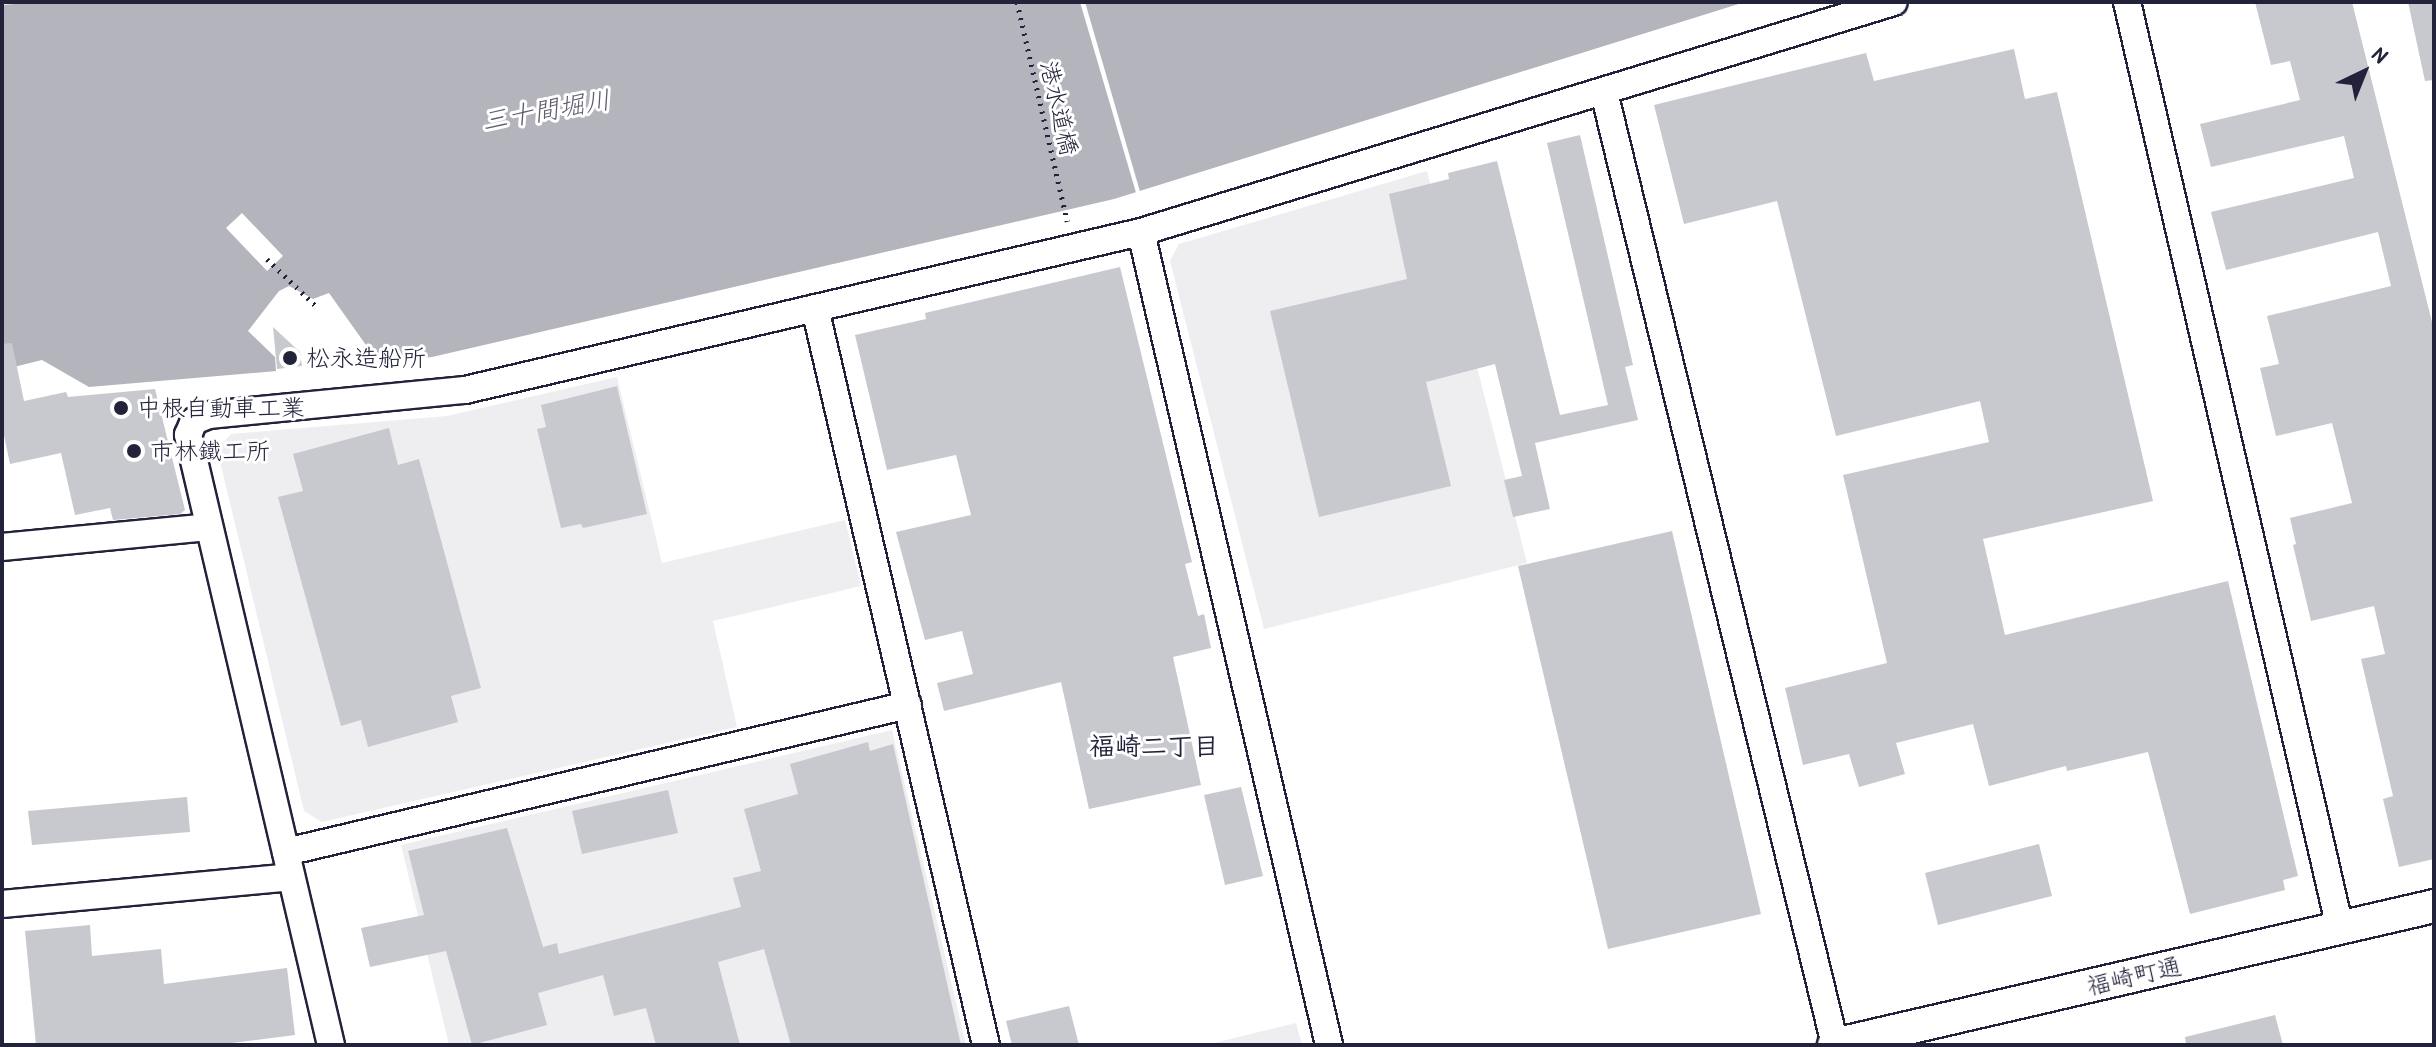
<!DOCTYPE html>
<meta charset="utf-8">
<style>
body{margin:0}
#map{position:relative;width:2436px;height:1047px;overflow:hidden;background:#fff;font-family:"Patrick Hand","Klee One",sans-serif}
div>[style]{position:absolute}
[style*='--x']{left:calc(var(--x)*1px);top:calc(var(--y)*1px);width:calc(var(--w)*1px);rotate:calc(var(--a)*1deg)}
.built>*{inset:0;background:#eeeef1}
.water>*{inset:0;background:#b4b4bc}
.pier>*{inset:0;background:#fff}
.building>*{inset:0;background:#c8c8cf}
.path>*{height:5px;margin-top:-2.5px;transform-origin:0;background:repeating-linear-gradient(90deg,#22223b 0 2px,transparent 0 8px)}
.roads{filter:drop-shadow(2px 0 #22223b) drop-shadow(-2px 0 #22223b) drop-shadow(0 2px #22223b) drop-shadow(0 -2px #22223b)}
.minor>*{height:26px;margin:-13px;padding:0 13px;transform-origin:13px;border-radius:13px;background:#fff}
.tertiary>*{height:32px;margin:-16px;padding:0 16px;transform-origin:16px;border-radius:16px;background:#fff}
.dots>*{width:22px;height:22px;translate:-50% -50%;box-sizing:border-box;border:4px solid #fff;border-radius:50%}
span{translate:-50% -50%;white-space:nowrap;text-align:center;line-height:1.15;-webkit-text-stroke:6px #fff;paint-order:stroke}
.street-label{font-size:24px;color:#22223b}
.poi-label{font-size:24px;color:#22223b}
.left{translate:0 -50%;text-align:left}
.water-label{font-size:26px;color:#5c5c6f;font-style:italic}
.neighbourhood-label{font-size:26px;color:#22223b;font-weight:700}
.frame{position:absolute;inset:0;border:4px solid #22223b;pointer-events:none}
.north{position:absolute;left:2324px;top:32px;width:80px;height:80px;-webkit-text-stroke:6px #fff;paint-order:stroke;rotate:43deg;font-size:22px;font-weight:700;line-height:32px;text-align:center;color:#22223b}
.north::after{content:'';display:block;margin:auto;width:28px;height:36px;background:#22223b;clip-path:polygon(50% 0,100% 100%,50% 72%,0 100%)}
</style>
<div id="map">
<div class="built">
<div style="clip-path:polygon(1427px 171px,1527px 563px,1264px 629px,1170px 261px,1179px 244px)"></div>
<div style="clip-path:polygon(617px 377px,662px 563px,845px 520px,861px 586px,713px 621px,737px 727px,322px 822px,304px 811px,217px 449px,231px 434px,447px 416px)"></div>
<div style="clip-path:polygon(892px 730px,966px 1045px,449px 1045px,401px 845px)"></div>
<div style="clip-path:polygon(1296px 1023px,1302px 1045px,1206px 1045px)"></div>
</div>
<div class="water">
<div style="clip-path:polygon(39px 2px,1745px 2px,1114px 199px,432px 357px,378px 362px,329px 293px,313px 299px,289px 286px,279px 291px,248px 331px,275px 357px,276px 371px,89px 387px,42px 360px,2px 370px,2px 5px)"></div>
</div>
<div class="pier">
<div style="clip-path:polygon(1080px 2px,1085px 2px,1141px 195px,1137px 196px)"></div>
<div style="clip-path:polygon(242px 213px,283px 256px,267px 271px,226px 228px)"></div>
</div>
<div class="building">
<div style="clip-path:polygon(2255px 2px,2352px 2px,2434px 330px,2434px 859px,2399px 867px,2383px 799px,2393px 796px,2361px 659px,2385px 654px,2374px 606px,2311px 621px,2293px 545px,2296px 544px,2290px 518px,2352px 503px,2332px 423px,2276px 436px,2260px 368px,2279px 364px,2267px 316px,2391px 286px,2378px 232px,2226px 270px,2211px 212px,2354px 178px,2344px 136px,2211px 167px,2200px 124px,2300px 100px,2290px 61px,2271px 65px)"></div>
<div style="clip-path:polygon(2408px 2px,2434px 2px,2434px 80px,2425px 81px)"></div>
<div style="clip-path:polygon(2014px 49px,2025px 99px,2057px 92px,2153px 501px,1983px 539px,2005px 635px,2228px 581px,2298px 876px,2283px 880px,2285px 890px,2190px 914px,2148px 752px,2067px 771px,2066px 766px,1989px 786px,1973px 724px,1896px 743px,1905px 774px,1859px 787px,1849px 754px,1803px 765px,1785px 688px,1887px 663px,1843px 475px,1989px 442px,1980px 401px,1836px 436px,1777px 201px,1684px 224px,1654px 105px,1866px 53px,1874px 81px)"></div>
<div style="clip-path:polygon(1580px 135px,1633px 365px,1625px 367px,1638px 420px,1535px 443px,1550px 509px,1513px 517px,1504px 480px,1522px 476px,1495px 364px,1426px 382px,1451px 486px,1319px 517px,1270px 311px,1407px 279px,1389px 194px,1449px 179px,1448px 173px,1497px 161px,1560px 415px,1608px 405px,1547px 143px)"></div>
<div style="clip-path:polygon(1120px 267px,1192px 562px,1185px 564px,1198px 616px,1204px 614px,1211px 648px,1173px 657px,1201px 785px,1089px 809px,1061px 682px,944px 711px,937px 683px,973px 674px,962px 631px,925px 640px,896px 532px,971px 515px,956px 455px,887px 470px,855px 335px,926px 319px,925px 313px)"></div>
<div style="clip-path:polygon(273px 327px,300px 352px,302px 366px,277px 369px)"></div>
<div style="clip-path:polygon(12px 343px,24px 401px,66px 392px,68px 397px,155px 389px,185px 510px,180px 514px,113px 520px,110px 508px,75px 515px,61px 453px,10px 464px,2px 426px,2px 344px)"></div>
<div style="clip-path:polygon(617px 386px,647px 514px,583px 528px,581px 524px,561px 528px,537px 429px,546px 427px,541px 405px)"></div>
<div style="clip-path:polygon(389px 428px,398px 465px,419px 459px,481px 688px,451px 696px,458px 722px,368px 747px,361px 720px,341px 726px,278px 497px,303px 491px,293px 454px)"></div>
<div style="clip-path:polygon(1672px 531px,1761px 914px,1608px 949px,1518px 566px)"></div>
<div style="clip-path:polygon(868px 742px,870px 751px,893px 744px,961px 1045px,791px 1045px,764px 949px,718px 962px,740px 1045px,656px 1045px,646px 1008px,614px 1016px,603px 975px,538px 993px,547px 1025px,472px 1045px,446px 951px,370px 967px,361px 928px,424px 915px,408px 851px,507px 828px,543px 947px,557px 943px,559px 954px,741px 907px,733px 878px,761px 871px,744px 809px,798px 794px,790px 764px)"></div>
<div style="clip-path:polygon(1241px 787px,1263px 876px,1225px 885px,1204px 795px)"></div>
<div style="clip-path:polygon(668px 790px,678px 833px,582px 854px,572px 811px)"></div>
<div style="clip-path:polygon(187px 797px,190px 832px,32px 845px,28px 811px)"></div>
<div style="clip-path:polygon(2039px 844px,2052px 896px,1938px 925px,1925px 873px)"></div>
<div style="clip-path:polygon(90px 925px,92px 956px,161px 949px,164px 984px,287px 968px,295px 1035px,215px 1045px,36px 1045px,25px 931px)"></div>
<div style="clip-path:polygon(1069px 1006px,1079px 1045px,1012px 1045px,1006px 1021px)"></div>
<div style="clip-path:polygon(2275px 1015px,2283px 1045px,2186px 1045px,2185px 1037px)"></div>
</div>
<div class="path">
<div style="--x:1017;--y:2;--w:225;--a:77.1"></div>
<div style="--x:267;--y:259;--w:66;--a:43.8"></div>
</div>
<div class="roads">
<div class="minor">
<div style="--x:2127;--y:2;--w:950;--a:77.05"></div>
<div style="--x:1604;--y:92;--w:981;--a:76.37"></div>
<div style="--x:1141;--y:232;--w:834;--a:76.98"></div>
<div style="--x:815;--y:308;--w:757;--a:76.94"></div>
<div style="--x:2;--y:547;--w:207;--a:-5.5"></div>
<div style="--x:286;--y:852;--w:639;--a:-13.3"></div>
<div style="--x:2;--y:904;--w:290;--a:-5.3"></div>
<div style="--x:331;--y:1045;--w:627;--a:-103.19"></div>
<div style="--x:188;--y:435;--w:15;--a:-67"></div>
<div style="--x:194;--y:421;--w:16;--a:-22"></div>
<div style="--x:209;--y:415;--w:257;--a:-5.6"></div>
<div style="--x:465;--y:390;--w:694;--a:-13.16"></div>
<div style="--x:1141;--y:232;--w:787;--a:-16.99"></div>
</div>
<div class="tertiary">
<div style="--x:1834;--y:1045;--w:616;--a:-13.04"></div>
</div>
</div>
<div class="dots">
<div style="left:290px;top:358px;background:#22223b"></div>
<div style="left:121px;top:408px;background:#22223b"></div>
<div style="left:134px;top:451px;background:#22223b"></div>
</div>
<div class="street-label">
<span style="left:1059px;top:108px;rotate:77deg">港水道橋</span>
<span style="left:2134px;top:976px;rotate:-13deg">福崎町通</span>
</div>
<div class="poi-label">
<span class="left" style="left:306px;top:358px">松永造船所</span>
<span class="left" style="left:137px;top:408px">中根自動車工業</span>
<span class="left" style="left:150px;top:451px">市林鐵工所</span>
</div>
<div class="water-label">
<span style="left:546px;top:110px;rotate:-10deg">三十間堀川</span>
</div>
<div class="neighbourhood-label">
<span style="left:1154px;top:746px">福崎二丁目</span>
</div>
<div class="frame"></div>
<div class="north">N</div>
</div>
